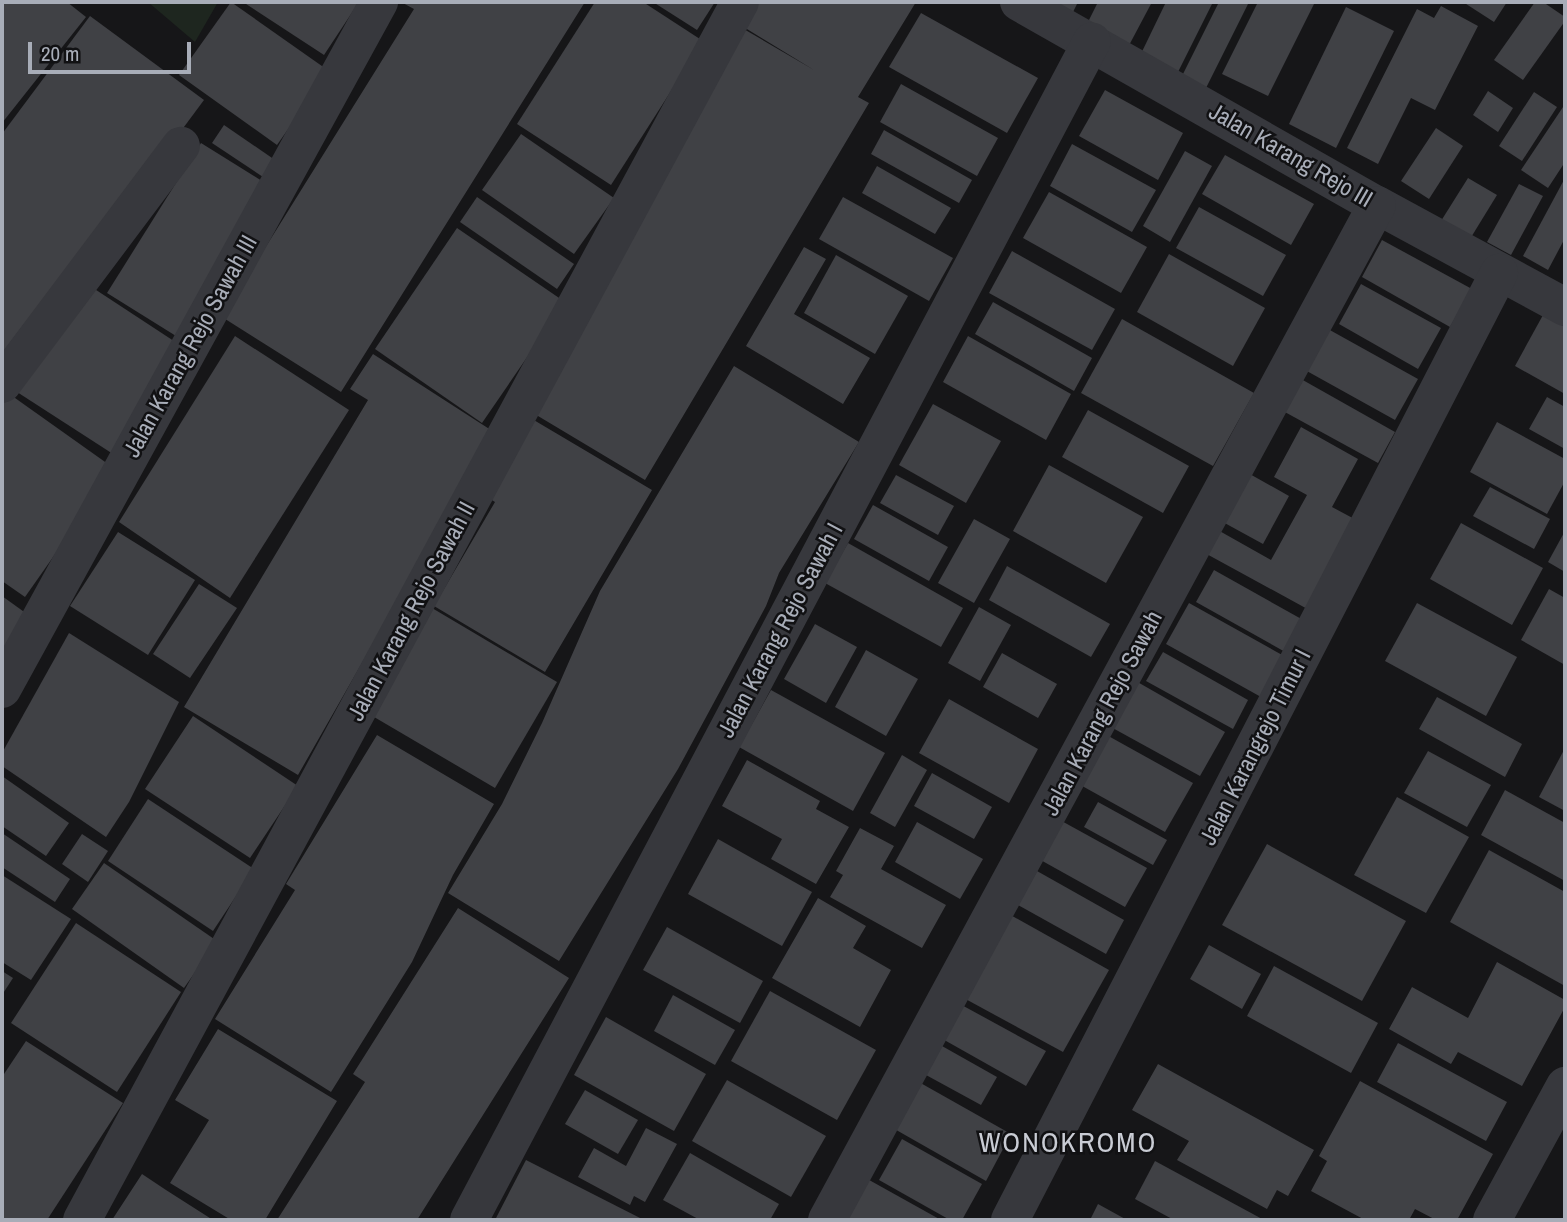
<!DOCTYPE html>
<style>
body{margin:0}
#map{position:relative;width:1567px;height:1222px;overflow:hidden;background:#161618;font-family:"Archivo Narrow",sans-serif}
div>[style]{position:absolute}
[style*='--x']{left:calc(var(--x)*1px);top:calc(var(--y)*1px);width:calc(var(--w)*1px);rotate:calc(var(--a)*1deg)}
.green>*{inset:0;background:#1e261f}
.building>*{inset:0;background:#404145}
.minor>*{height:38px;margin:-19px;padding:0 19px;transform-origin:19px;border-radius:19px;background:#37383d}
span{translate:-50% -50%;white-space:nowrap;text-align:center;line-height:1.15;-webkit-text-stroke:5px #111113;paint-order:stroke}
.street-label{font-size:24px;color:#a8adb8}
.quarter-label{font-size:28px;color:#c9ccd4;letter-spacing:2px}
.frame{position:absolute;inset:0;border:4px solid #a8adb8;pointer-events:none}
.scale{position:absolute;left:28px;top:42px;width:163px;height:32px;box-sizing:border-box;border:4px solid #a8adb8;border-top:0;padding-left:9px;font-size:21px;line-height:24px;white-space:nowrap;color:#a8adb8;-webkit-text-stroke:5px #111113;paint-order:stroke}
</style>
<div id="map">
<div class="green">
<div style="clip-path:polygon(148px 2px,218px 2px,195px 42px)"></div>
</div>
<div class="building">
<div style="clip-path:polygon(2px 2px,67px 2px,86px 17px,2px 123px)"></div>
<div style="clip-path:polygon(231px 2px,329px 71px,277px 145px,179px 75px)"></div>
<div style="clip-path:polygon(243px 2px,359px 2px,324px 55px)"></div>
<div style="clip-path:polygon(401px 2px,585px 2px,341px 392px,222px 317px,414px 9px)"></div>
<div style="clip-path:polygon(595px 2px,643px 2px,703px 41px,611px 185px,517px 124px)"></div>
<div style="clip-path:polygon(653px 2px,715px 2px,697px 30px)"></div>
<div style="clip-path:polygon(758px 2px,916px 2px,858px 97px,869px 103px,645px 480px,533px 413px,742px 28px,814px 70px,742px 26px)"></div>
<div style="clip-path:polygon(1031px 2px,1078px 2px,1067px 24px)"></div>
<div style="clip-path:polygon(1098px 2px,1152px 2px,1126px 51px,1084px 30px)"></div>
<div style="clip-path:polygon(1166px 2px,1213px 2px,1173px 82px,1136px 64px)"></div>
<div style="clip-path:polygon(1219px 2px,1249px 2px,1205px 90px,1181px 78px)"></div>
<div style="clip-path:polygon(1258px 2px,1315px 2px,1268px 96px,1222px 74px)"></div>
<div style="clip-path:polygon(1463px 2px,1507px 2px,1494px 22px)"></div>
<div style="clip-path:polygon(1535px 2px,1543px 2px,1565px 17px,1565px 21px,1523px 80px,1494px 60px)"></div>
<div style="clip-path:polygon(1441px 6px,1478px 26px,1435px 110px,1411px 98px,1378px 164px,1347px 148px,1417px 9px,1434px 18px)"></div>
<div style="clip-path:polygon(1346px 7px,1394px 31px,1336px 148px,1289px 124px)"></div>
<div style="clip-path:polygon(921px 13px,1038px 78px,1007px 133px,889px 67px)"></div>
<div style="clip-path:polygon(90px 16px,204px 100px,2px 372px,2px 134px)"></div>
<div style="clip-path:polygon(901px 84px,998px 138px,977px 176px,880px 122px)"></div>
<div style="clip-path:polygon(1105px 90px,1183px 133px,1158px 180px,1079px 136px)"></div>
<div style="clip-path:polygon(1488px 91px,1513px 108px,1498px 132px,1473px 115px)"></div>
<div style="clip-path:polygon(1534px 92px,1557px 107px,1522px 161px,1499px 146px)"></div>
<div style="clip-path:polygon(1565px 104px,1565px 162px,1548px 188px,1521px 170px)"></div>
<div style="clip-path:polygon(224px 125px,275px 160px,263px 177px,212px 143px)"></div>
<div style="clip-path:polygon(1436px 128px,1463px 146px,1429px 199px,1401px 181px)"></div>
<div style="clip-path:polygon(884px 130px,972px 180px,959px 203px,871px 154px)"></div>
<div style="clip-path:polygon(521px 134px,614px 198px,574px 254px,482px 190px)"></div>
<div style="clip-path:polygon(201px 143px,270px 186px,176px 336px,107px 293px)"></div>
<div style="clip-path:polygon(1072px 144px,1156px 190px,1132px 232px,1050px 186px)"></div>
<div style="clip-path:polygon(1185px 151px,1212px 166px,1170px 242px,1143px 226px)"></div>
<div style="clip-path:polygon(1225px 155px,1314px 204px,1291px 245px,1202px 194px)"></div>
<div style="clip-path:polygon(877px 166px,951px 208px,935px 234px,862px 193px)"></div>
<div style="clip-path:polygon(1468px 178px,1497px 195px,1470px 239px,1441px 221px)"></div>
<div style="clip-path:polygon(1565px 178px,1565px 238px,1548px 270px,1523px 256px)"></div>
<div style="clip-path:polygon(1519px 184px,1543px 196px,1511px 255px,1487px 242px)"></div>
<div style="clip-path:polygon(1049px 192px,1147px 247px,1121px 293px,1023px 238px)"></div>
<div style="clip-path:polygon(477px 197px,574px 264px,557px 289px,460px 222px)"></div>
<div style="clip-path:polygon(843px 197px,953px 258px,929px 301px,819px 239px)"></div>
<div style="clip-path:polygon(1199px 207px,1286px 255px,1263px 296px,1176px 248px)"></div>
<div style="clip-path:polygon(457px 228px,565px 302px,482px 423px,375px 349px)"></div>
<div style="clip-path:polygon(1382px 240px,1472px 289px,1450px 327px,1362px 277px)"></div>
<div style="clip-path:polygon(804px 247px,826px 259px,794px 314px,870px 358px,843px 404px,746px 346px)"></div>
<div style="clip-path:polygon(1012px 251px,1115px 309px,1092px 350px,989px 293px)"></div>
<div style="clip-path:polygon(1169px 254px,1265px 308px,1233px 366px,1137px 312px)"></div>
<div style="clip-path:polygon(836px 255px,908px 296px,875px 354px,804px 313px)"></div>
<div style="clip-path:polygon(87px 284px,183px 347px,113px 454px,17px 392px)"></div>
<div style="clip-path:polygon(1361px 284px,1441px 328px,1418px 369px,1339px 324px)"></div>
<div style="clip-path:polygon(993px 302px,1092px 358px,1074px 391px,975px 334px)"></div>
<div style="clip-path:polygon(1543px 315px,1565px 327px,1565px 394px,1515px 366px)"></div>
<div style="clip-path:polygon(1122px 319px,1254px 393px,1213px 466px,1081px 393px)"></div>
<div style="clip-path:polygon(1328px 329px,1418px 379px,1395px 420px,1305px 370px)"></div>
<div style="clip-path:polygon(235px 336px,349px 410px,230px 598px,119px 522px)"></div>
<div style="clip-path:polygon(968px 336px,1071px 394px,1046px 440px,943px 382px)"></div>
<div style="clip-path:polygon(373px 354px,494px 432px,298px 775px,184px 707px,368px 400px,350px 389px)"></div>
<div style="clip-path:polygon(734px 366px,859px 442px,779px 573px,766px 606px,678px 769px,559px 961px,448px 893px,502px 804px,542px 723px,600px 591px)"></div>
<div style="clip-path:polygon(1301px 379px,1395px 432px,1378px 463px,1283px 411px)"></div>
<div style="clip-path:polygon(8px 393px,115px 469px,25px 597px,2px 581px,2px 402px)"></div>
<div style="clip-path:polygon(1547px 397px,1565px 407px,1565px 449px,1529px 429px)"></div>
<div style="clip-path:polygon(933px 404px,1001px 441px,966px 503px,899px 465px)"></div>
<div style="clip-path:polygon(1088px 410px,1189px 466px,1163px 513px,1062px 457px)"></div>
<div style="clip-path:polygon(527px 416px,652px 490px,545px 672px,434px 606px,495px 502px,482px 494px)"></div>
<div style="clip-path:polygon(1497px 422px,1565px 459px,1565px 481px,1547px 514px,1470px 472px)"></div>
<div style="clip-path:polygon(1301px 427px,1358px 459px,1332px 507px,1360px 522px,1311px 611px,1203px 552px,1216px 529px,1271px 560px,1307px 495px,1274px 477px)"></div>
<div style="clip-path:polygon(1049px 465px,1143px 517px,1106px 583px,1013px 531px)"></div>
<div style="clip-path:polygon(1248px 473px,1289px 496px,1263px 544px,1221px 521px)"></div>
<div style="clip-path:polygon(896px 475px,954px 506px,938px 535px,880px 503px)"></div>
<div style="clip-path:polygon(1490px 487px,1550px 519px,1534px 549px,1473px 516px)"></div>
<div style="clip-path:polygon(873px 505px,948px 547px,929px 581px,854px 539px)"></div>
<div style="clip-path:polygon(974px 519px,1010px 539px,974px 603px,938px 583px)"></div>
<div style="clip-path:polygon(1461px 523px,1543px 568px,1512px 625px,1430px 579px)"></div>
<div style="clip-path:polygon(1565px 531px,1565px 572px,1548px 562px)"></div>
<div style="clip-path:polygon(118px 532px,195px 580px,148px 655px,70px 606px)"></div>
<div style="clip-path:polygon(848px 543px,963px 608px,941px 647px,825px 583px)"></div>
<div style="clip-path:polygon(1007px 566px,1110px 624px,1091px 657px,989px 600px)"></div>
<div style="clip-path:polygon(1214px 570px,1305px 621px,1287px 653px,1196px 602px)"></div>
<div style="clip-path:polygon(199px 584px,237px 608px,190px 678px,153px 654px)"></div>
<div style="clip-path:polygon(1549px 589px,1565px 598px,1565px 665px,1521px 640px)"></div>
<div style="clip-path:polygon(2px 596px,27px 614px,2px 651px)"></div>
<div style="clip-path:polygon(1189px 603px,1284px 656px,1261px 697px,1166px 644px)"></div>
<div style="clip-path:polygon(1417px 603px,1517px 657px,1486px 716px,1385px 661px)"></div>
<div style="clip-path:polygon(979px 607px,1011px 625px,980px 681px,948px 663px)"></div>
<div style="clip-path:polygon(432px 608px,557px 682px,495px 788px,369px 714px)"></div>
<div style="clip-path:polygon(815px 624px,857px 647px,826px 703px,784px 679px)"></div>
<div style="clip-path:polygon(69px 633px,179px 702px,129px 802px,106px 837px,2px 766px,2px 753px)"></div>
<div style="clip-path:polygon(866px 650px,918px 679px,886px 736px,835px 707px)"></div>
<div style="clip-path:polygon(1163px 652px,1248px 700px,1233px 729px,1146px 681px)"></div>
<div style="clip-path:polygon(1002px 653px,1057px 684px,1038px 718px,983px 687px)"></div>
<div style="clip-path:polygon(1134px 680px,1225px 732px,1200px 776px,1109px 726px)"></div>
<div style="clip-path:polygon(771px 690px,885px 753px,853px 811px,739px 747px)"></div>
<div style="clip-path:polygon(1437px 697px,1522px 744px,1505px 777px,1419px 729px)"></div>
<div style="clip-path:polygon(949px 699px,1038px 749px,1009px 803px,919px 753px)"></div>
<div style="clip-path:polygon(193px 716px,298px 786px,250px 858px,145px 789px)"></div>
<div style="clip-path:polygon(1103px 733px,1193px 783px,1165px 832px,1075px 782px)"></div>
<div style="clip-path:polygon(377px 735px,494px 804px,453px 875px,412px 962px,331px 1092px,215px 1019px,295px 890px,286px 884px)"></div>
<div style="clip-path:polygon(1565px 748px,1565px 811px,1539px 797px)"></div>
<div style="clip-path:polygon(1428px 751px,1491px 785px,1467px 827px,1404px 793px)"></div>
<div style="clip-path:polygon(902px 755px,927px 770px,895px 827px,870px 813px)"></div>
<div style="clip-path:polygon(747px 760px,820px 801px,816px 809px,849px 827px,816px 884px,771px 859px,782px 839px,722px 806px)"></div>
<div style="clip-path:polygon(932px 773px,992px 807px,974px 839px,914px 806px)"></div>
<div style="clip-path:polygon(2px 776px,69px 823px,46px 856px,2px 826px)"></div>
<div style="clip-path:polygon(1505px 790px,1565px 823px,1565px 881px,1481px 835px)"></div>
<div style="clip-path:polygon(1397px 797px,1469px 837px,1426px 913px,1354px 875px)"></div>
<div style="clip-path:polygon(148px 799px,254px 869px,213px 931px,108px 861px)"></div>
<div style="clip-path:polygon(1098px 802px,1167px 840px,1153px 865px,1084px 827px)"></div>
<div style="clip-path:polygon(1058px 819px,1147px 868px,1125px 907px,1037px 858px)"></div>
<div style="clip-path:polygon(917px 822px,983px 859px,960px 899px,895px 862px)"></div>
<div style="clip-path:polygon(860px 828px,894px 846px,881px 869px,946px 905px,922px 948px,830px 897px,843px 875px,836px 871px)"></div>
<div style="clip-path:polygon(2px 833px,70px 879px,55px 902px,2px 867px)"></div>
<div style="clip-path:polygon(82px 834px,108px 851px,88px 882px,62px 864px)"></div>
<div style="clip-path:polygon(718px 839px,812px 892px,782px 946px,688px 894px)"></div>
<div style="clip-path:polygon(1267px 844px,1406px 921px,1362px 1001px,1222px 925px)"></div>
<div style="clip-path:polygon(1489px 850px,1565px 892px,1565px 986px,1450px 922px)"></div>
<div style="clip-path:polygon(104px 863px,217px 941px,184px 988px,72px 909px)"></div>
<div style="clip-path:polygon(1037px 871px,1124px 920px,1106px 954px,1018px 905px)"></div>
<div style="clip-path:polygon(2px 875px,71px 919px,31px 980px,2px 962px)"></div>
<div style="clip-path:polygon(818px 898px,866px 926px,853px 948px,891px 970px,860px 1027px,772px 978px)"></div>
<div style="clip-path:polygon(458px 908px,569px 978px,417px 1220px,277px 1220px,365px 1082px,353px 1074px)"></div>
<div style="clip-path:polygon(1007px 913px,1109px 970px,1063px 1052px,960px 996px)"></div>
<div style="clip-path:polygon(76px 923px,181px 992px,117px 1092px,11px 1023px)"></div>
<div style="clip-path:polygon(667px 927px,763px 981px,740px 1023px,643px 970px)"></div>
<div style="clip-path:polygon(1209px 945px,1261px 974px,1242px 1009px,1190px 979px)"></div>
<div style="clip-path:polygon(1497px 962px,1565px 1000px,1565px 1007px,1522px 1086px,1458px 1052px,1451px 1064px,1389px 1029px,1412px 987px,1468px 1018px)"></div>
<div style="clip-path:polygon(1274px 966px,1378px 1023px,1351px 1073px,1247px 1016px)"></div>
<div style="clip-path:polygon(2px 971px,13px 978px,2px 995px)"></div>
<div style="clip-path:polygon(770px 991px,876px 1050px,837px 1120px,731px 1061px)"></div>
<div style="clip-path:polygon(673px 995px,735px 1030px,715px 1065px,654px 1031px)"></div>
<div style="clip-path:polygon(958px 1003px,1046px 1051px,1026px 1086px,939px 1037px)"></div>
<div style="clip-path:polygon(606px 1017px,706px 1074px,674px 1131px,574px 1075px)"></div>
<div style="clip-path:polygon(218px 1029px,337px 1101px,265px 1220px,231px 1220px,170px 1183px,209px 1120px,175px 1100px)"></div>
<div style="clip-path:polygon(26px 1041px,123px 1103px,47px 1220px,2px 1220px,2px 1077px)"></div>
<div style="clip-path:polygon(1398px 1043px,1507px 1102px,1486px 1141px,1377px 1082px)"></div>
<div style="clip-path:polygon(942px 1046px,997px 1077px,981px 1105px,926px 1075px)"></div>
<div style="clip-path:polygon(1158px 1064px,1314px 1150px,1288px 1196px,1277px 1190px,1267px 1209px,1177px 1160px,1189px 1141px,1132px 1110px)"></div>
<div style="clip-path:polygon(727px 1080px,826px 1136px,791px 1197px,692px 1141px)"></div>
<div style="clip-path:polygon(917px 1081px,1011px 1134px,986px 1181px,891px 1127px)"></div>
<div style="clip-path:polygon(1360px 1081px,1493px 1154px,1457px 1220px,1436px 1220px,1415px 1209px,1409px 1220px,1365px 1220px,1311px 1191px,1327px 1161px,1319px 1156px)"></div>
<div style="clip-path:polygon(585px 1090px,638px 1120px,618px 1154px,565px 1124px)"></div>
<div style="clip-path:polygon(646px 1128px,677px 1144px,645px 1202px,634px 1196px,630px 1205px,578px 1177px,594px 1148px,626px 1166px)"></div>
<div style="clip-path:polygon(902px 1139px,982px 1184px,962px 1220px,950px 1220px,879px 1180px)"></div>
<div style="clip-path:polygon(690px 1153px,779px 1204px,770px 1220px,700px 1220px,663px 1200px)"></div>
<div style="clip-path:polygon(526px 1160px,644px 1220px,495px 1220px)"></div>
<div style="clip-path:polygon(1155px 1161px,1264px 1220px,1174px 1220px,1135px 1199px)"></div>
<div style="clip-path:polygon(142px 1174px,166px 1190px,213px 1220px,112px 1220px)"></div>
<div style="clip-path:polygon(862px 1176px,941px 1220px,849px 1220px,841px 1216px)"></div>
<div style="clip-path:polygon(1098px 1204px,1127px 1220px,1090px 1220px)"></div>
</div>
<div class="minor">
<div style="--x:1019;--y:2;--w:412;--a:29.6"></div>
<div style="--x:1377;--y:205;--w:214;--a:28.5"></div>
<div style="--x:2;--y:384;--w:298;--a:-53.1"></div>
<div style="--x:2;--y:689;--w:784;--a:-61.24"></div>
<div style="--x:82;--y:1220;--w:1384;--a:-61.62"></div>
<div style="--x:469;--y:1220;--w:1333;--a:-62.15"></div>
<div style="--x:827;--y:1220;--w:1154;--a:-61.55"></div>
<div style="--x:1010;--y:1220;--w:1066;--a:-62.69"></div>
<div style="--x:1492;--y:1220;--w:153;--a:-61.4"></div>
</div>
<div class="street-label">
<span style="left:1291px;top:155px;rotate:30deg">Jalan Karang Rejo III</span>
<span style="left:190px;top:346px;rotate:-61deg">Jalan Karang Rejo Sawah III</span>
<span style="left:411px;top:611px;rotate:-62deg">Jalan Karang Rejo Sawah II</span>
<span style="left:780px;top:630px;rotate:-62deg">Jalan Karang Rejo Sawah I</span>
<span style="left:1102px;top:713px;rotate:-62deg">Jalan Karang Rejo Sawah</span>
<span style="left:1255px;top:747px;rotate:-63deg">Jalan Karangrejo Timur I</span>
</div>
<div class="quarter-label">
<span style="left:1068px;top:1142px">WONOKROMO</span>
</div>
<div class="frame"></div>
<div class="scale">20 m</div>
</div>
